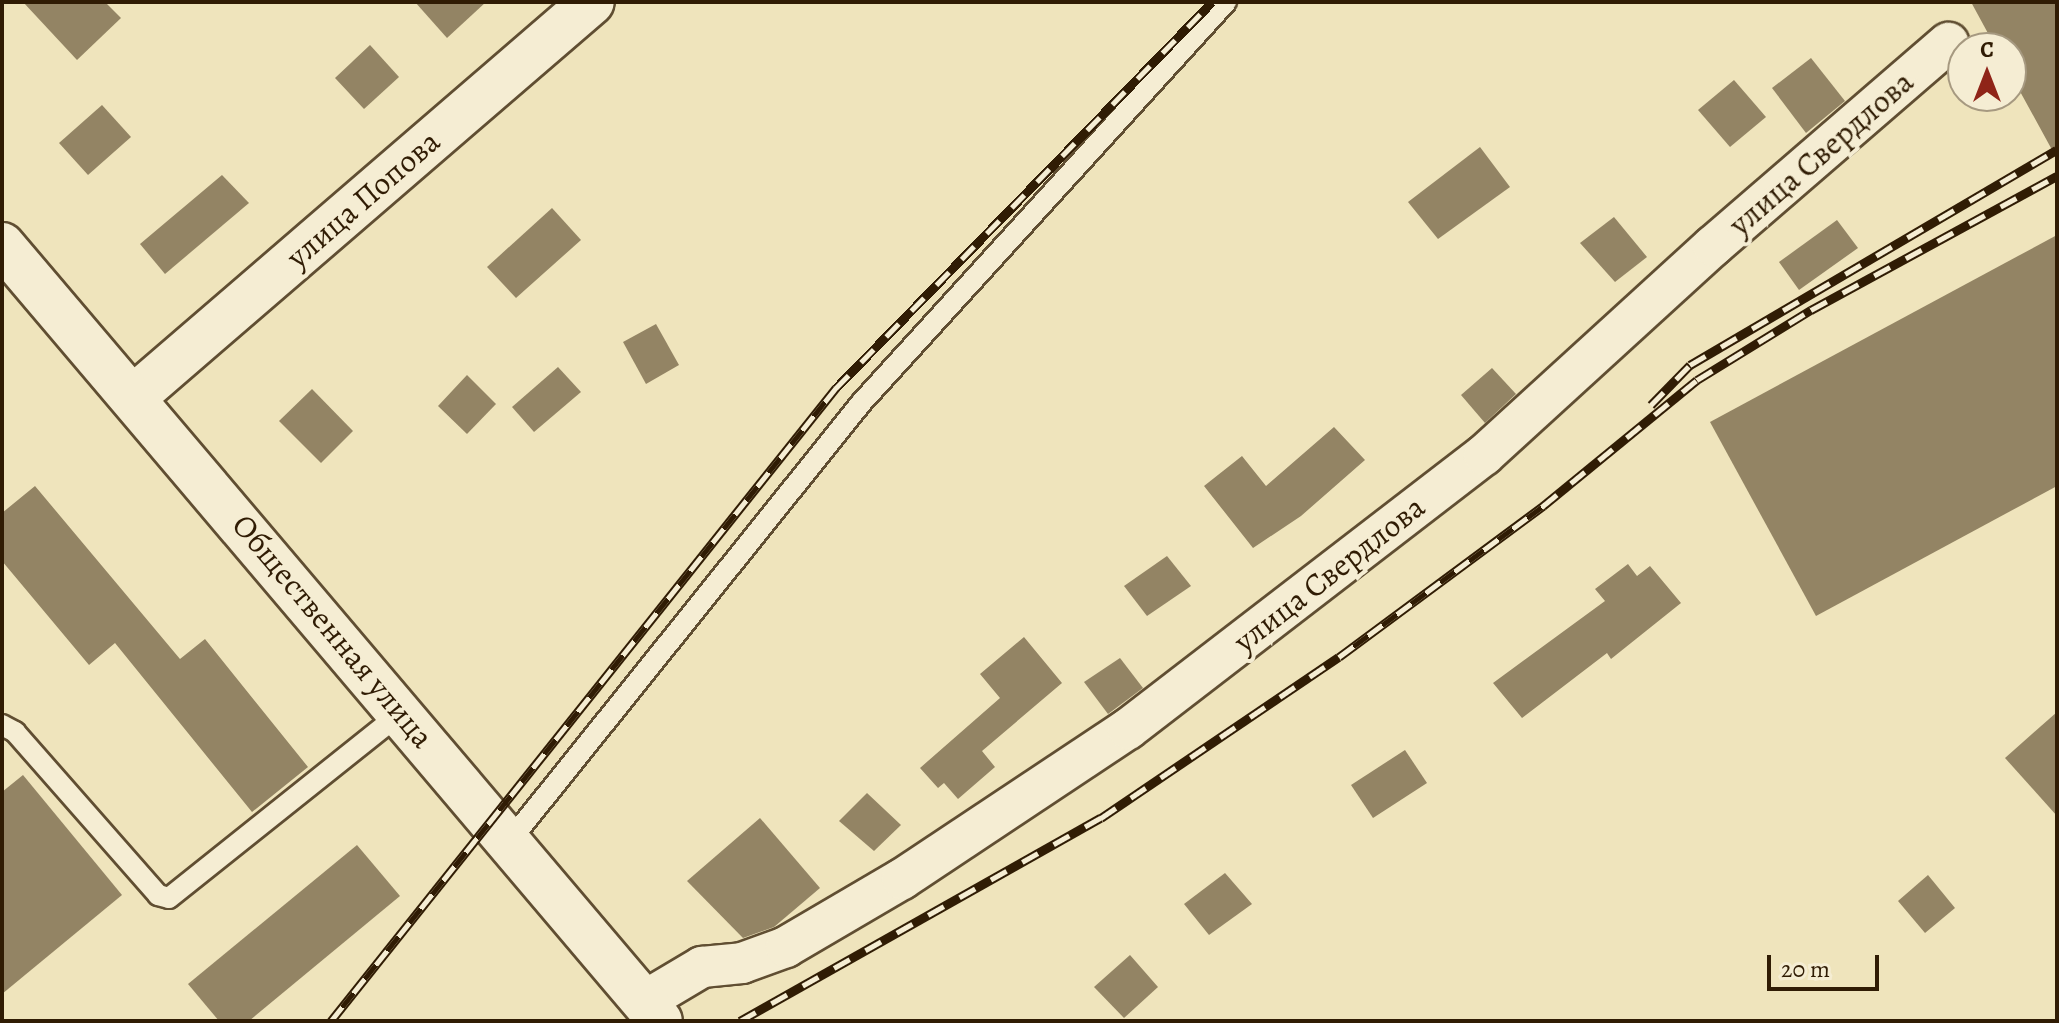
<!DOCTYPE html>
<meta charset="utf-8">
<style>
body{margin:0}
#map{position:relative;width:2059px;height:1023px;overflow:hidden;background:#efe4bc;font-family:Alegreya,serif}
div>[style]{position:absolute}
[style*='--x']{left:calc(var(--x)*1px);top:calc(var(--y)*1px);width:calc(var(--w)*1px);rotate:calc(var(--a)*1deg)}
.building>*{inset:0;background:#938464}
.roads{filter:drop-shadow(2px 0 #604e32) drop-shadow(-2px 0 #604e32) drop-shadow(0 2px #604e32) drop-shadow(0 -2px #604e32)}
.service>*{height:20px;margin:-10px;padding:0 10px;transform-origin:10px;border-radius:10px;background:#f5edd3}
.minor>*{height:40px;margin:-20px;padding:0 20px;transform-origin:20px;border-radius:20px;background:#f5edd3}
.tertiary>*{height:44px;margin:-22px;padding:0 22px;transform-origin:22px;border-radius:22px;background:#f5edd3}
.secondary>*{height:44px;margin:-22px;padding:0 22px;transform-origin:22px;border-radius:22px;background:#f5edd3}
.rail>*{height:9px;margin-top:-4.5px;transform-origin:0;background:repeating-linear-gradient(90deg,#f5edd3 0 18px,#301c04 0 36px);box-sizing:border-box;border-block:2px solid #301c04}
span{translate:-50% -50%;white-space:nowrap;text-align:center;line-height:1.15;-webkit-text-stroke:8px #f5edd3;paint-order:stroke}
.street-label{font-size:32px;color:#301c04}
.frame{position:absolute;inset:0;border:4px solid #301c04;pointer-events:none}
.north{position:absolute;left:1947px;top:32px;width:80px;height:80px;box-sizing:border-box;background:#f5edd3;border:2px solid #a69980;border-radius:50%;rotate:0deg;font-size:22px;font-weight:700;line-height:32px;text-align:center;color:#301c04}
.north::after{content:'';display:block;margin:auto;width:28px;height:36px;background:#8f2418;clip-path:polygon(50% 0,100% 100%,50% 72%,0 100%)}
.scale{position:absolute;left:1767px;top:955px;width:112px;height:36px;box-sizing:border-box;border:4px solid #301c04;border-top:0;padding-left:10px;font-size:24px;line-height:28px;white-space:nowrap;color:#301c04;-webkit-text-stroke:6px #f5edd3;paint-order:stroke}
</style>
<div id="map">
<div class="building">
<div style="clip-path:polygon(23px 2px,105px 2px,121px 18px,77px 60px)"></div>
<div style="clip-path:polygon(415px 2px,486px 2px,447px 38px)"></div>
<div style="clip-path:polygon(1971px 2px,2057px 2px,2057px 159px,2011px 75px,2011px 48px,1996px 48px)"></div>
<div style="clip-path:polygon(370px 45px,399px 77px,364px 109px,335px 78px)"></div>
<div style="clip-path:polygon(1811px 58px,1845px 101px,1806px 133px,1772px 88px)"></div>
<div style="clip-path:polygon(1734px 80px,1766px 117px,1730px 147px,1698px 110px)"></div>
<div style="clip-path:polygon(102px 105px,131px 137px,88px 175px,59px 143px)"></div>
<div style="clip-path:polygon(1480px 147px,1510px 187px,1438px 239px,1408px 202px)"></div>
<div style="clip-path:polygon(222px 175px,249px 203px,165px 274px,140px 244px)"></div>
<div style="clip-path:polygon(552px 208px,581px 240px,516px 298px,487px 267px)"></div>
<div style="clip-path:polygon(1614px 217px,1647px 257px,1615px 282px,1580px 243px)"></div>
<div style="clip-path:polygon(1837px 220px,1858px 248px,1799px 290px,1779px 262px)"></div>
<div style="clip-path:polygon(2057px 235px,2057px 486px,1816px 616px,1710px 422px)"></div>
<div style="clip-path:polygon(656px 324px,679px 365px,646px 384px,623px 342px)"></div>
<div style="clip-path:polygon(558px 367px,581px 392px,534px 432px,512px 407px)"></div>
<div style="clip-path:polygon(1492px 368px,1516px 394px,1485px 423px,1461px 395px)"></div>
<div style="clip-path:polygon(467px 375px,496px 404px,467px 434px,438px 406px)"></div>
<div style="clip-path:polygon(312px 389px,353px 431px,321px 463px,279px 421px)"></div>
<div style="clip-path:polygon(1334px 427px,1365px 460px,1301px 516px,1253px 548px,1204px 486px,1242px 456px,1266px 486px)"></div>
<div style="clip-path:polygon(35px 486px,180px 659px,205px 639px,308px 767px,252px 812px,115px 643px,89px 665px,2px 561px,2px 513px)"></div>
<div style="clip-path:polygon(1167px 556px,1191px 586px,1147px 616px,1124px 586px)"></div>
<div style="clip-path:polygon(1628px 564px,1637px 576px,1650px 566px,1681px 603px,1611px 659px,1607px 653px,1522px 718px,1493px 683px,1605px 601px,1595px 589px)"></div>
<div style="clip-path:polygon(1024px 637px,1062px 683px,982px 751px,995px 767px,958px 799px,944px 783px,938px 788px,920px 768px,1000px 698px,980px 674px)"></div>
<div style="clip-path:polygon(1120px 658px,1143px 688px,1108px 714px,1084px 682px)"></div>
<div style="clip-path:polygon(2057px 712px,2057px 816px,2005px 758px)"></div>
<div style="clip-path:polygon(1405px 750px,1427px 783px,1373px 818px,1351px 785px)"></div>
<div style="clip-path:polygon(23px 775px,122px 895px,2px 994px,2px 792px)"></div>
<div style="clip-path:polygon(867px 793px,901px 825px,874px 851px,839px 821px)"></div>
<div style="clip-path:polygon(760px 818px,820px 888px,774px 927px,743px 938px,687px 881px)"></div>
<div style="clip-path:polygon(357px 845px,400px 896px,249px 1021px,219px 1021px,188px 984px)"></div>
<div style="clip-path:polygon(1225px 873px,1252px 904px,1209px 935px,1184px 904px)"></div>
<div style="clip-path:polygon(1928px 875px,1955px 908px,1925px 933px,1898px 901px)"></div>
<div style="clip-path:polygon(1130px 955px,1158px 987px,1124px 1018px,1094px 987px)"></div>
</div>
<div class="roads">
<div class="service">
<div style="--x:2;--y:725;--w:15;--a:28"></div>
<div style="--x:15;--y:732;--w:217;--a:48.7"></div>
<div style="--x:158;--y:895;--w:11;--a:15"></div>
<div style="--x:169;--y:898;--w:298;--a:-38.6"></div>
<div style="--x:508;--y:843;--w:566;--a:-51.25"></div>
<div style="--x:862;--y:402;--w:541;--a:-47.7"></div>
</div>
<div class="minor">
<div style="--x:643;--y:1002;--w:69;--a:-30.7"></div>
<div style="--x:702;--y:967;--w:40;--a:-5.7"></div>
<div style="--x:742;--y:963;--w:47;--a:-20"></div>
<div style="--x:786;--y:947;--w:134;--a:-30.4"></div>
<div style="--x:902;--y:879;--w:271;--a:-33.6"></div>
<div style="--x:1128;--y:729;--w:449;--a:-37.6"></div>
<div style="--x:1484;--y:455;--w:310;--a:-42.4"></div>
<div style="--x:1713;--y:246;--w:311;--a:-40.8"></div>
</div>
<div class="tertiary">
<div style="--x:135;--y:396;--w:603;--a:-40.77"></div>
</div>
<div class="secondary">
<div style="--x:2;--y:245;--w:1017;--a:49.7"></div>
</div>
</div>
<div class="rail">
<div style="--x:1651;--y:405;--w:56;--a:-45.7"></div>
<div style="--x:1690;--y:365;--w:425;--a:-30.4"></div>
<div style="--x:331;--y:1021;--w:810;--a:-51.42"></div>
<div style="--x:836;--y:388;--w:539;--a:-45.75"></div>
<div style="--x:740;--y:1021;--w:414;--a:-29.4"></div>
<div style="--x:1101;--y:818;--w:287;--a:-34.1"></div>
<div style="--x:1339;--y:657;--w:254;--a:-36.5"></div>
<div style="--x:1543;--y:506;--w:199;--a:-39.3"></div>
<div style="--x:1697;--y:380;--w:134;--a:-31.6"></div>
<div style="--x:1811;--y:310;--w:280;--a:-28.6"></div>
</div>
<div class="street-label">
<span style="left:1821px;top:153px;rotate:-41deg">улица Свердлова</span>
<span style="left:363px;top:199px;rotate:-41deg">улица Попова</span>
<span style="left:1329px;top:574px;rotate:-38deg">улица Свердлова</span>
<span style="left:333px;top:631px;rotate:50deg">Общественная улица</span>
</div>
<div class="frame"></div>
<div class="north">С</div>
<div class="scale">20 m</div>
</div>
